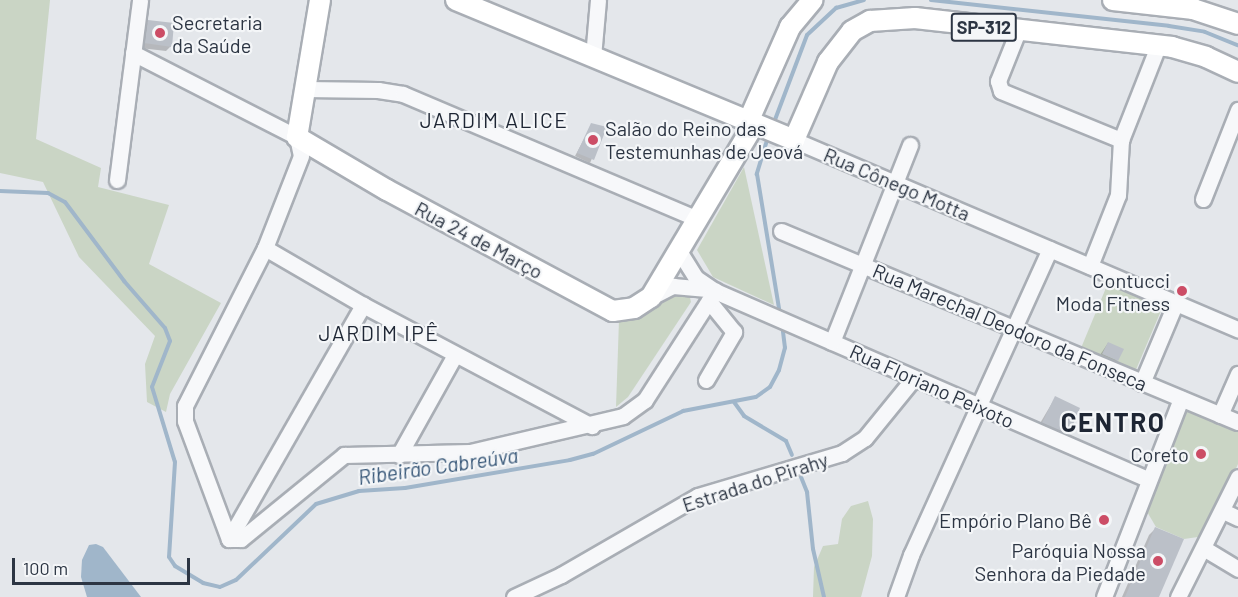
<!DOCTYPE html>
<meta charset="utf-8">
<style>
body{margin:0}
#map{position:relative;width:1238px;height:597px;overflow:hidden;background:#e4e7eb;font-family:Barlow,sans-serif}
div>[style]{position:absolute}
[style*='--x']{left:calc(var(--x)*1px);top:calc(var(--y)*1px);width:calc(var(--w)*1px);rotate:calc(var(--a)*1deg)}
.green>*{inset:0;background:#cad5c5}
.water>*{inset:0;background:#a0b6ca}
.shadow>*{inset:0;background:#0003}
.round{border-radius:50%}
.stream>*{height:4px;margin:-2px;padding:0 2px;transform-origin:2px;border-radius:2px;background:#a0b6ca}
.building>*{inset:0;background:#bbc0c8}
.roads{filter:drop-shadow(2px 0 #a9aeb5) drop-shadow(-2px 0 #a9aeb5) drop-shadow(0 2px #a9aeb5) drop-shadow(0 -2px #a9aeb5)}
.minor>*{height:15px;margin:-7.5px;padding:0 7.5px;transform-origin:7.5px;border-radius:7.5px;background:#f7f8fa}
.major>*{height:20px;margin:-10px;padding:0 10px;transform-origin:10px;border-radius:10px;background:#fff}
.dots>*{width:16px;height:16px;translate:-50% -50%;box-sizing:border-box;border:3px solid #f4f6f8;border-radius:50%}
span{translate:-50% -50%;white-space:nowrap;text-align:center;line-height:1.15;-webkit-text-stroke:4.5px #f4f6f8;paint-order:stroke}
.shield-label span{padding:2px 4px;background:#f4f6f8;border:2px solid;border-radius:4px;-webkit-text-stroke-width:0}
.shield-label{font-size:18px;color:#2c3543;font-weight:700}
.poi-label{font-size:20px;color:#2c3543}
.left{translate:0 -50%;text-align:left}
.right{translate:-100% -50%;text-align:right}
.street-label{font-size:20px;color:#2c3543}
.neighbourhood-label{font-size:21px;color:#1e2634;letter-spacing:1.5px}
.water-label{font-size:21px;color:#365677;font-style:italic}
.district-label{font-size:26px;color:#1e2634;font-weight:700;letter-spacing:1.5px}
.scale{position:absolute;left:12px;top:558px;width:178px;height:27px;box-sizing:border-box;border:3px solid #2c3543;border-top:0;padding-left:8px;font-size:18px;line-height:21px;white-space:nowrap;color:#2c3543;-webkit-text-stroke:4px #f4f6f8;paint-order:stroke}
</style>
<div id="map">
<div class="green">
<div style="clip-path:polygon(0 0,50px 0,36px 139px,101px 168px,98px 187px,169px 205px,149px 264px,221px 303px,170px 394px,166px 412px,147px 402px,145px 364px,155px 336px,79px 257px,43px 182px,0 173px)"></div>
<div style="clip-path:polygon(744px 167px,774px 305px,713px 277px,697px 250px)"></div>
<div style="clip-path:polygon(1108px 283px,1163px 306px,1135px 372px,1081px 348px)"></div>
<div style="clip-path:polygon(673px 292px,689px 293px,691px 302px,628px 397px,616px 407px,619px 320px)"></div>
<div style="clip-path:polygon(1189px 410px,1238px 431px,1238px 464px,1205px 536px,1184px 539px,1156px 527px,1146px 510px,1182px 414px)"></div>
<div style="clip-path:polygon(868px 501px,873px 519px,872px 556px,861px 597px,813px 597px,814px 567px,823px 546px,838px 544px,842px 519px,851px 506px)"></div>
</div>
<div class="water">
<div style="clip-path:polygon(96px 544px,103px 547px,141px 597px,87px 597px,81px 577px,82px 560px,89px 545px)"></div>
</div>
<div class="shadow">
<div style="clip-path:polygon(149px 22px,171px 46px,166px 51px,140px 48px,143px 27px)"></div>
<div style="clip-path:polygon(592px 124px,605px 128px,590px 163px,575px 156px)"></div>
<div style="clip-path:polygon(1108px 343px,1117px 360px,1110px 367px,1096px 361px)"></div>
<div style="clip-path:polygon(1055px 398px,1079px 409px,1060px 441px,1036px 430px)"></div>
<div class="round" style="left:1193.5px;top:449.5px;width:11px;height:11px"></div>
<div style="clip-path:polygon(1156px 528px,1158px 597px,1122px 597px,1149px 535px)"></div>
</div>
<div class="stream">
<div style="--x:931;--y:0;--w:239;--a:6.2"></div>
<div style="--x:1169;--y:26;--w:36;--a:9"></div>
<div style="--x:1205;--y:32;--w:35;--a:22"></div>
<div style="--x:773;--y:125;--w:96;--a:-69.3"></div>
<div style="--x:807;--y:35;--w:40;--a:-43"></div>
<div style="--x:836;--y:8;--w:29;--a:-16"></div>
<div style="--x:768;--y:137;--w:39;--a:107"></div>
<div style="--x:757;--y:174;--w:143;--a:80.7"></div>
<div style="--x:0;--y:191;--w:48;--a:2.4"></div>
<div style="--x:48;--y:193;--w:19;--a:28"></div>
<div style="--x:65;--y:202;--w:99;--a:53.2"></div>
<div style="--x:124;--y:281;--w:62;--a:48.9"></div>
<div style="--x:165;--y:328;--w:14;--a:69"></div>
<div style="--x:170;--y:341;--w:49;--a:111.4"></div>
<div style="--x:152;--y:387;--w:78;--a:73"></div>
<div style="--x:175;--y:462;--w:95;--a:93.6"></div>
<div style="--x:169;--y:557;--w:11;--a:56"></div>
<div style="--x:175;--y:566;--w:33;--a:31"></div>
<div style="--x:203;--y:583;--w:17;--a:13"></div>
<div style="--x:220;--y:587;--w:17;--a:-24"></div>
<div style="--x:236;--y:580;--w:110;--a:-43.5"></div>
<div style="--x:316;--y:504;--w:45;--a:-16.8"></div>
<div style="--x:359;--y:491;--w:46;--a:-3.7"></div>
<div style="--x:405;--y:488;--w:167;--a:-9.6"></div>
<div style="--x:570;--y:460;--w:24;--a:-15"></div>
<div style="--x:593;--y:454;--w:100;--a:-25.5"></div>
<div style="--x:683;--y:411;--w:74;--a:-10.9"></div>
<div style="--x:756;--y:397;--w:17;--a:-36"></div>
<div style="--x:770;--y:387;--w:19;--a:-62"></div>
<div style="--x:779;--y:370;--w:23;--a:-75"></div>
<div style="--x:785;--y:348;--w:23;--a:-97"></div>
<div style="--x:734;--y:402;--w:17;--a:54"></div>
<div style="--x:744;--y:416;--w:49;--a:30.8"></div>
<div style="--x:786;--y:441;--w:15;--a:67"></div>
<div style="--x:799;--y:472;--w:22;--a:68"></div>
<div style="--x:807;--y:492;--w:57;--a:84"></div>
<div style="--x:813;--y:549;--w:49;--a:77.1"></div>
</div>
<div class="building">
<div style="clip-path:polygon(148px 20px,174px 23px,172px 47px,144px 43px)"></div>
<div style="clip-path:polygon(591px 123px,607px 127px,594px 160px,577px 153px)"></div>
<div style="clip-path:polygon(1108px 342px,1124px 349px,1118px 361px,1102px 354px)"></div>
<div style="clip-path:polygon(1055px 396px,1080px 408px,1069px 434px,1042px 423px)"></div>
<div style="clip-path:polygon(1155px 527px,1184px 539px,1159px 597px,1125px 597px)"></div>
</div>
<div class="roads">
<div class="minor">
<div style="--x:1018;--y:31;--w:54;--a:111.8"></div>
<div style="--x:998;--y:81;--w:10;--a:73"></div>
<div style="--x:1001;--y:91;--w:130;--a:22.2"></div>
<div style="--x:133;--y:53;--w:184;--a:27.1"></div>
<div style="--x:297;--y:137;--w:19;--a:78"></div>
<div style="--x:301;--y:156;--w:99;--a:111.4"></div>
<div style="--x:265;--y:248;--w:177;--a:116.9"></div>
<div style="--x:185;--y:406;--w:15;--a:90"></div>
<div style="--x:185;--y:421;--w:126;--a:69.6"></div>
<div style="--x:593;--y:57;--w:57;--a:-85"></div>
<div style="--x:305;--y:89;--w:73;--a:0.8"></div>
<div style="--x:378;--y:90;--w:25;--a:9"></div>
<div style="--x:403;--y:94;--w:320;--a:23"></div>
<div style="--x:794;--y:140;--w:483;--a:23.1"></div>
<div style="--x:117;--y:180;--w:181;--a:-82.7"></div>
<div style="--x:1203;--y:199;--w:96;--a:-68.5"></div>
<div style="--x:781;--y:231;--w:495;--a:22.7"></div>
<div style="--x:265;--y:248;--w:113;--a:30.2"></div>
<div style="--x:363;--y:305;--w:259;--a:27.9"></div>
<div style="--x:679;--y:251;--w:32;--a:58"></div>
<div style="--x:696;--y:278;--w:23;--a:34"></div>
<div style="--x:715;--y:291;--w:473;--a:23.5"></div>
<div style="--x:1090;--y:266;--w:76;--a:-68.5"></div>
<div style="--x:1118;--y:195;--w:55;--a:-86.9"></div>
<div style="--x:1121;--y:140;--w:101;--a:-68.5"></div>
<div style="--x:651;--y:297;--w:25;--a:-27"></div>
<div style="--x:673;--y:286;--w:34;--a:5"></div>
<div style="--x:832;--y:342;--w:212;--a:-68.4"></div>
<div style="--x:706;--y:380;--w:56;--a:-59.7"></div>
<div style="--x:734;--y:332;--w:40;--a:-129"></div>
<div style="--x:1142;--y:383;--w:88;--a:-67.2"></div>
<div style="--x:1220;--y:415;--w:45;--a:-66.3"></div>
<div style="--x:399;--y:455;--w:115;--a:-60.8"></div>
<div style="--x:1223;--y:511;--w:17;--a:25"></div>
<div style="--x:229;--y:539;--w:12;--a:0"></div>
<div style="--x:241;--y:539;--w:133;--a:-39.2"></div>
<div style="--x:344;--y:455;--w:126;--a:-1.4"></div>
<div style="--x:470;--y:452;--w:157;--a:-13.2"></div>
<div style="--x:623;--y:416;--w:27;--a:-36"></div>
<div style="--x:645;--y:400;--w:130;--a:-57.3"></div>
<div style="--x:229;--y:539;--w:270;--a:-60.2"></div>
<div style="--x:1205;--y:549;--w:39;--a:31"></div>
<div style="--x:514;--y:597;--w:52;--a:-25.1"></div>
<div style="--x:561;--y:575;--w:158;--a:-30"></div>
<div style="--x:698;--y:496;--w:150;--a:-16.6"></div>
<div style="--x:842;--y:453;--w:27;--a:-33"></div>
<div style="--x:865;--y:438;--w:77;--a:-50.8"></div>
<div style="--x:896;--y:597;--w:45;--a:-70.3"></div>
<div style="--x:911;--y:555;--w:336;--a:-65.6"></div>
<div style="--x:1104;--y:597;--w:213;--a:-68.8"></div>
<div style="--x:1178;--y:597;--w:134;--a:-63.4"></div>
</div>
<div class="major">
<div style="--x:320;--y:0;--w:139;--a:99.5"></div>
<div style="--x:297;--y:137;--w:104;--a:30.5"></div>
<div style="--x:387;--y:190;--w:256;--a:28.2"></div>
<div style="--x:613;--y:311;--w:21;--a:-8"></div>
<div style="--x:634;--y:308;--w:20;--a:-33"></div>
<div style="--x:651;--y:297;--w:201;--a:-59.2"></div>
<div style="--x:456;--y:0;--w:366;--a:22.5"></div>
<div style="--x:794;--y:140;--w:85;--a:-66.4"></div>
<div style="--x:828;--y:62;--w:39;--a:-52"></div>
<div style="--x:852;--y:31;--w:21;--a:-29"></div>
<div style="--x:870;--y:21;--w:45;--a:-3.8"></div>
<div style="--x:915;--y:18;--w:259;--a:6.4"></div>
<div style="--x:1172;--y:47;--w:35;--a:16"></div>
<div style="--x:1206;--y:57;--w:35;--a:25"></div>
<div style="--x:1113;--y:0;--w:81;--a:6.4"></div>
<div style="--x:1193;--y:9;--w:47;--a:18.4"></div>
<div style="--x:748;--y:122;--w:104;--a:-66.1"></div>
<div style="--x:790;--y:27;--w:35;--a:-50"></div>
</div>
</div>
<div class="dots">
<div style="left:160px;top:33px;background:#cc4d66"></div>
<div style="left:593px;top:140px;background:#cc4d66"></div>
<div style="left:1182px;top:291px;background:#cc4d66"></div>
<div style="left:1201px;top:454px;background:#cc4d66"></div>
<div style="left:1104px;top:520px;background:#cc4d66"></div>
<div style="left:1158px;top:561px;background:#cc4d66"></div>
</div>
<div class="shield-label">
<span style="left:984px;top:27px">SP-312</span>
</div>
<div class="poi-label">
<span class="left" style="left:172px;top:34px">Secretaria<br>da Saúde</span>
<span class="left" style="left:605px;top:140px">Salão do Reino das<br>Testemunhas de Jeová</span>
<span class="right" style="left:1170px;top:292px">Contucci<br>Moda Fitness</span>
<span class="right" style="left:1189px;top:454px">Coreto</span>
<span class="right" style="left:1092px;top:520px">Empório Plano Bê</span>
<span class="right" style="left:1146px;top:562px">Paróquia Nossa<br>Senhora da Piedade</span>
</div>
<div class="street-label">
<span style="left:897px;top:184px;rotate:23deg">Rua Cônego Motta</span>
<span style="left:479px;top:240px;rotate:28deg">Rua 24 de Março</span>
<span style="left:1010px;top:327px;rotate:23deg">Rua Marechal Deodoro da Fonseca</span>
<span style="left:932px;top:386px;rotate:24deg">Rua Floriano Peixoto</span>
<span style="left:755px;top:482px;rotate:-18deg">Estrada do Pirahy</span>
</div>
<div class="neighbourhood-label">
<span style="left:494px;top:120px">JARDIM ALICE</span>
<span style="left:379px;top:333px">JARDIM IPÊ</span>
</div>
<div class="water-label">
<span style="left:438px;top:466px;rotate:-8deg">Ribeirão Cabreúva</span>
</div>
<div class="district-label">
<span style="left:1113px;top:422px">CENTRO</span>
</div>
<div class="scale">100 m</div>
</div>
